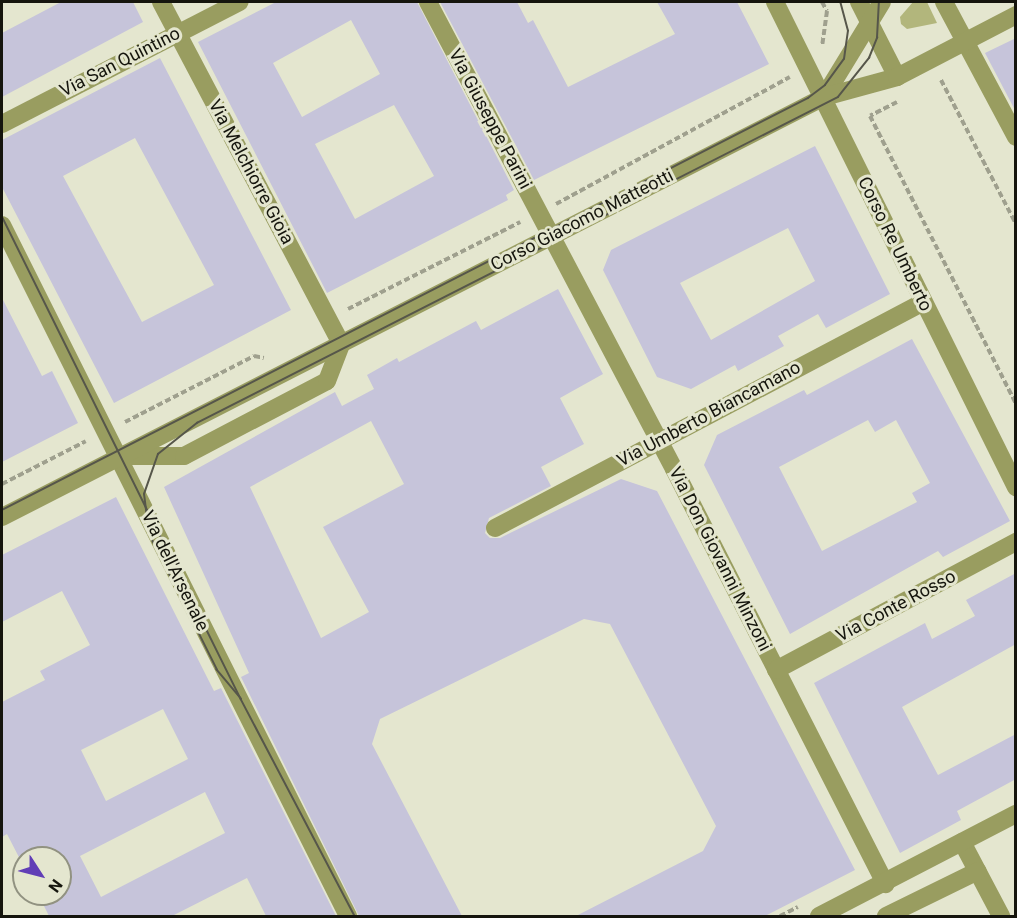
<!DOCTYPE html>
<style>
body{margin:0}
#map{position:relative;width:1017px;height:918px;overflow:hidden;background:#e4e6cf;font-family:Roboto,sans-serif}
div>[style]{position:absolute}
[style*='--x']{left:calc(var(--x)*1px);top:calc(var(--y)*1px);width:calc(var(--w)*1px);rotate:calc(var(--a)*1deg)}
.green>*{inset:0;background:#b2b67c}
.building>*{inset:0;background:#c6c4da}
.path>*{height:4px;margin-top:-2px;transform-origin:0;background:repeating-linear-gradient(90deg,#9fa08e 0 6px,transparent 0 9px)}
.minor>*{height:18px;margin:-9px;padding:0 9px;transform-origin:9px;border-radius:9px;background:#999d60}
.tram>*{height:1.5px;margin:-0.75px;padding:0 0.75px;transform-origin:0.75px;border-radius:0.75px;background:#56564a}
span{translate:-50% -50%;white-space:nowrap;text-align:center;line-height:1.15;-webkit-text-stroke:6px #e4e6cf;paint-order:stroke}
.street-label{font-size:18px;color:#15150d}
.frame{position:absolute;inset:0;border:3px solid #15150d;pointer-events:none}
.north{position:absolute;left:12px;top:846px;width:60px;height:60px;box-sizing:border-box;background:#e4e6cf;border:2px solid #919281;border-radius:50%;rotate:126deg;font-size:16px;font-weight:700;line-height:24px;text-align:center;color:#15150d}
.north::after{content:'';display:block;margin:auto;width:21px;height:27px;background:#613eb6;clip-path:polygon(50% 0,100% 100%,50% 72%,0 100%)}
</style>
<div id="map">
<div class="green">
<div style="clip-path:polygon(913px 2px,927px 2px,937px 23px,907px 29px,901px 24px,900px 17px)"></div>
</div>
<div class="building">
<div style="clip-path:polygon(61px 2px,133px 2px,143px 22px,2px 97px,2px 33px)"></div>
<div style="clip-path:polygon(evenodd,276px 2px,417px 2px,514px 190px,506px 195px,508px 200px,327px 293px,198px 42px,276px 2px,351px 20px,380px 74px,302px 117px,273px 63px,351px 20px,276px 2px,394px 105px,434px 176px,355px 219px,315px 144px,394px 105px)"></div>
<div style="clip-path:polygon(440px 2px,517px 2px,528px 23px,533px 20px,568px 87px,675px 34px,657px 2px,737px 2px,769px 64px,534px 180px)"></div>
<div style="clip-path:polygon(1016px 38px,1016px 112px,985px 53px)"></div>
<div style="clip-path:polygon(evenodd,160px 58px,291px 310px,114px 403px,2px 187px,2px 140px,160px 58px,135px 138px,214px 285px,142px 322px,63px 176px,135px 138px)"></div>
<div style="clip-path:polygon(evenodd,815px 146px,890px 294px,826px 328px,818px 314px,778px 336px,784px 346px,738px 371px,735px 365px,691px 389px,657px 377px,603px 270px,611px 250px,815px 146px,788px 228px,815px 281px,711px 340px,680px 283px,788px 228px)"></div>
<div style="clip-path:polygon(evenodd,558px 289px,603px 374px,560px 398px,584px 444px,541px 467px,551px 486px,489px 518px,485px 533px,490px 538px,500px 538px,621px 479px,657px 491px,855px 870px,765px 916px,576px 916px,703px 851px,716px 826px,610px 624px,584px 619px,380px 719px,372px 744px,462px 916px,359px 916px,241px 677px,249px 673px,164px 487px,335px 392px,342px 406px,374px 389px,367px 375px,397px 358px,399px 362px,476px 321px,481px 330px,558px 289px,371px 421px,404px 484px,323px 527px,369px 612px,321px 638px,250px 487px,371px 421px)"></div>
<div style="clip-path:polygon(2px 298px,42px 376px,52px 371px,78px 423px,2px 462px)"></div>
<div style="clip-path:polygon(evenodd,912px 339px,1010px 521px,943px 557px,938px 551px,790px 634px,704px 465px,717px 435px,804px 390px,807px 395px,912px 339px,868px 420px,875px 432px,896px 420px,930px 483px,912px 493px,917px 502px,822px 551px,779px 467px,868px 420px)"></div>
<div style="clip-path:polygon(evenodd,116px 497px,214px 691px,221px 688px,336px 916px,266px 916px,247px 878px,172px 916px,49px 916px,38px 894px,60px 894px,60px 858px,24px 858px,24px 867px,7px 834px,2px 837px,2px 702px,45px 680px,40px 671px,90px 645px,62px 591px,2px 622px,2px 555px,116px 497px,163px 709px,188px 759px,106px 801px,81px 750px,163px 709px,116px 497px,205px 792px,225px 833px,101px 897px,80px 856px,205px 792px)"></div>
<div style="clip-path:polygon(1016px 573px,1016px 644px,902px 707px,938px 775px,1016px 734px,1016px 779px,957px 811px,961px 820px,900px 853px,814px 683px,925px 623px,932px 639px,975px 616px,966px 600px)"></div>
</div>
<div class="path">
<div style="--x:822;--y:2;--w:10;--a:61"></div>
<div style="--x:827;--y:11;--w:35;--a:98"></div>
<div style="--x:941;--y:80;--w:162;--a:62.5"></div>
<div style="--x:897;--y:102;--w:30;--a:153"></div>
<div style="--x:870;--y:116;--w:323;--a:63.1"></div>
<div style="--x:556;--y:204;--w:266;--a:-28.5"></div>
<div style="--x:348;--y:309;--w:193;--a:-26.8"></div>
<div style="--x:125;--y:422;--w:145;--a:-27.1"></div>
<div style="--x:254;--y:356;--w:10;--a:11"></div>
<div style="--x:2;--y:484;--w:94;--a:-27.1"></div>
<div style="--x:780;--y:916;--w:20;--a:-27"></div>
</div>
<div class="minor">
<div style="--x:161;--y:2;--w:386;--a:62.2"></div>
<div style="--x:428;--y:2;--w:528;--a:62.22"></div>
<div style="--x:674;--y:469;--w:466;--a:63"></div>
<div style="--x:775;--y:2;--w:542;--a:63.58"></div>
<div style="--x:859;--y:2;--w:84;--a:63.1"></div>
<div style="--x:944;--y:2;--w:153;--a:61.9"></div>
<div style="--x:824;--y:97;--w:111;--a:-58.6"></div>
<div style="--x:2;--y:124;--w:267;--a:-27.2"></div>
<div style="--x:2;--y:225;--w:773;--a:63.4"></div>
<div style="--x:121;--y:456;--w:63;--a:0"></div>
<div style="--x:184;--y:456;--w:161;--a:-27.7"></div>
<div style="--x:327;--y:381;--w:40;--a:-69"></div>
<div style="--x:2;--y:517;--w:923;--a:-27.06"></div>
<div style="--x:824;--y:97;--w:76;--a:-15.3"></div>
<div style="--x:897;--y:77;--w:134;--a:-27.5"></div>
<div style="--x:495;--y:528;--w:484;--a:-27.8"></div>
<div style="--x:776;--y:670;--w:272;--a:-28.1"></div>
<div style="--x:962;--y:842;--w:84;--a:62.2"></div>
<div style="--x:819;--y:916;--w:222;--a:-27.4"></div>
<div style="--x:886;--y:916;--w:102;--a:-26.1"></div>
</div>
<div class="tram">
<div style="--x:2;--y:216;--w:539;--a:63.67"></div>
<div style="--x:241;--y:699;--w:245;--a:62.3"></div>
<div style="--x:2;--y:510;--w:905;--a:-27.07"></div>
<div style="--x:808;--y:98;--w:21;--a:-37"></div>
<div style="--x:825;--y:85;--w:32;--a:-54"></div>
<div style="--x:844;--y:59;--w:28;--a:-82"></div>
<div style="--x:848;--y:31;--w:30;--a:-105"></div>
<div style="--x:241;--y:699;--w:38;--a:-130"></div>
<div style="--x:217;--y:670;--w:152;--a:-116.6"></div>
<div style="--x:149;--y:534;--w:40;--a:-97.1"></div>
<div style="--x:144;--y:494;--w:42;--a:-70.7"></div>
<div style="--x:158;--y:454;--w:50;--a:-38.5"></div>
<div style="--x:197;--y:423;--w:719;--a:-26.96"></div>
<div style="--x:838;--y:97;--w:50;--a:-51.5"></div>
<div style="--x:869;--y:58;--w:22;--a:-68"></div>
<div style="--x:877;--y:38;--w:36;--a:-87"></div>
</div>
<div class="street-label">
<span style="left:120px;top:62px;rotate:-27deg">Via San Quintino</span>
<span style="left:490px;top:119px;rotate:62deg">Via Giuseppe Parini</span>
<span style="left:251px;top:172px;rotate:62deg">Via Melchiorre Gioia</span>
<span style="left:582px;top:220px;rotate:-27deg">Corso Giacomo Matteotti</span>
<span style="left:895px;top:244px;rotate:64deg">Corso Re Umberto</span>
<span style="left:709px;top:414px;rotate:-28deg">Via Umberto Biancamano</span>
<span style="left:720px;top:559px;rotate:63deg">Via Don Giovanni Minzoni</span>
<span style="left:175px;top:571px;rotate:64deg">Via dell'Arsenale</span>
<span style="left:896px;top:606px;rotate:-28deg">Via Conte Rosso</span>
</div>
<div class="frame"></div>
<div class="north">N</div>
</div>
